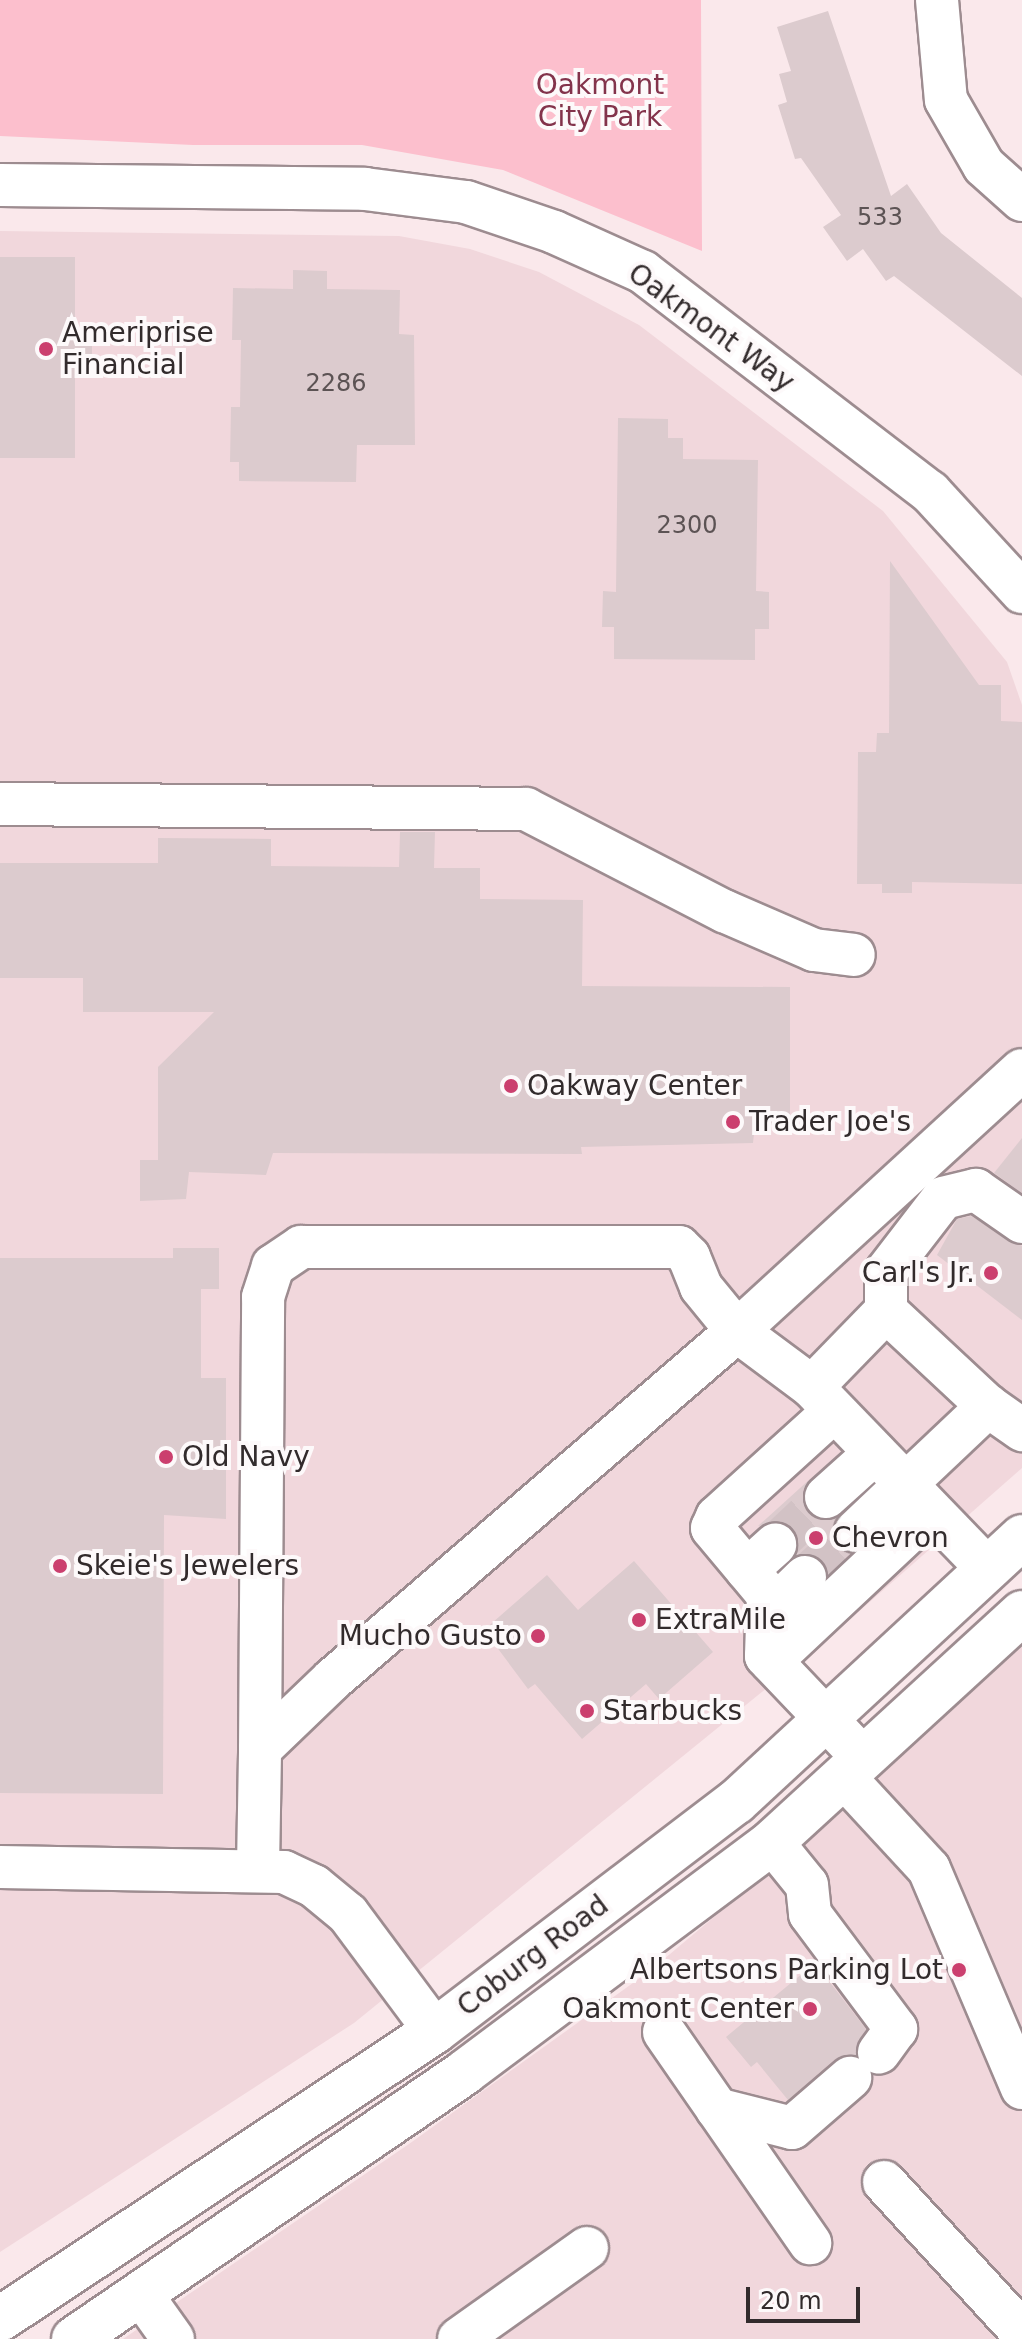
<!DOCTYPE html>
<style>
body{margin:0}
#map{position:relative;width:1022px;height:2339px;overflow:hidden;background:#fae8eb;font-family:"DejaVu Sans",sans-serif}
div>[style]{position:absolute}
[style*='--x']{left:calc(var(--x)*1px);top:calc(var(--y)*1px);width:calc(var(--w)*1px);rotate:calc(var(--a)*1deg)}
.built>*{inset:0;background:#f1d7dc}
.green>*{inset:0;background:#fcbfcd}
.building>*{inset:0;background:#dccbce}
.minor-tunnel>*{height:42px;margin-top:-21px;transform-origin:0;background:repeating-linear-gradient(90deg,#d2c2c5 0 42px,transparent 0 63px)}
.roads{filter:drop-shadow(2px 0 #9d8c90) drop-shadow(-2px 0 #9d8c90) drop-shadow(0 2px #9d8c90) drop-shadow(0 -2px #9d8c90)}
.minor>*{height:42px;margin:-21px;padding:0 21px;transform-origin:21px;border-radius:21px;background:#fff}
.major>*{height:44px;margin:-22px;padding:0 22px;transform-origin:22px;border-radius:22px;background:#fff}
.dots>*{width:22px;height:22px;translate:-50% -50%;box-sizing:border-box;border:4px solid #fdf9fa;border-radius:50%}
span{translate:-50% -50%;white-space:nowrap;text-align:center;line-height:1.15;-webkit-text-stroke:8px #fdf9fa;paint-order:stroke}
.number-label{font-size:24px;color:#5c5354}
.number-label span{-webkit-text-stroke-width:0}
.park-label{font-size:28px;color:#83334b}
.street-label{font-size:28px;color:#322b2c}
.poi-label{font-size:28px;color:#322b2c}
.left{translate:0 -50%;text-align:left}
.right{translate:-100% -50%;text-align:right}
.scale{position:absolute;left:746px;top:2287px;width:114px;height:36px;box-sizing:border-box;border:4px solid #322b2c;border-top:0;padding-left:10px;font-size:24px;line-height:28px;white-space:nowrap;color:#322b2c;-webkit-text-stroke:6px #fdf9fa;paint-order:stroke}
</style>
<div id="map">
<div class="built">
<div style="clip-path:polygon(0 231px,399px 236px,470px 249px,539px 272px,639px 325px,883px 511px,1007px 662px,1022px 705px,1022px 1468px,831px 1636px,354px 2023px,0 2252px)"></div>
<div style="clip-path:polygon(1022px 1640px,1022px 2339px,123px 2339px,409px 2144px,651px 1970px,814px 1833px)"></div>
</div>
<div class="green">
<div style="clip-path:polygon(0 0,701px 0,702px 251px,503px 170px,362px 145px,193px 145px,0 136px)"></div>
</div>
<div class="building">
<div style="clip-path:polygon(828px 11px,891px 196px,907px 184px,941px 233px,1022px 298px,1022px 376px,894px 276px,886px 281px,863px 249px,847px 261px,823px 227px,841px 215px,801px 158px,795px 159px,778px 105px,787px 102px,779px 74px,791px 71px,777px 27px)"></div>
<div style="clip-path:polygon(0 257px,75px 257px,75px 331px,92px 331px,92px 367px,75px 367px,75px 458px,0 458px)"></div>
<div style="clip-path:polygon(293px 270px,327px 271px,327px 289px,400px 290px,399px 334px,414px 335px,415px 445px,357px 445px,356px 482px,239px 481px,239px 462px,230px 462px,231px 407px,240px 407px,241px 340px,232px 340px,233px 288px,293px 289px)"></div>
<div style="clip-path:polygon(618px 418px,668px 419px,668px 438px,683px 438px,683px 459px,758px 460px,756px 591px,769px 592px,769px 629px,755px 629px,755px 660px,614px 659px,614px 627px,602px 627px,603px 591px,616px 592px)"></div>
<div style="clip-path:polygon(890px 561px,979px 685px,1001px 685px,1001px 721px,1022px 722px,1022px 884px,912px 882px,912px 893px,882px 893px,882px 884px,857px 884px,858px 752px,876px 752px,877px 733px,889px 733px)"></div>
<div style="clip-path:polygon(400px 832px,435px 832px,434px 868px,480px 868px,480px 899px,583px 900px,582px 986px,790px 987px,790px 1125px,755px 1125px,753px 1143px,581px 1147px,582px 1154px,273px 1153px,266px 1175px,189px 1172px,186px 1199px,140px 1201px,140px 1160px,158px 1160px,158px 1067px,214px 1012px,83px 1012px,83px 978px,0 978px,0 863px,158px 863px,158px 838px,271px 839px,271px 866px,399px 867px)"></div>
<div style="clip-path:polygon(1022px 1138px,1022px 1193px,994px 1173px)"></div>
<div style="clip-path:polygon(971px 1216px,1022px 1246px,1022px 1320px,937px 1255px,957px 1219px)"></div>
<div style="clip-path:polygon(173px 1248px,219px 1248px,219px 1289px,201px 1289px,201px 1378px,226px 1378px,226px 1519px,164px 1515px,163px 1794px,0 1793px,0 1258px,173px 1258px)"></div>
<div style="clip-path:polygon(810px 1479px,803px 1490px,808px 1512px,819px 1520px,837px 1518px,833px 1537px,850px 1554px,828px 1574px,812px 1554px,796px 1555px,799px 1541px,792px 1528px,782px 1522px,758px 1526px)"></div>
<div style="clip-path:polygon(634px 1561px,713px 1652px,659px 1699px,646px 1684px,582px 1739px,535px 1684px,528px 1689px,484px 1630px,547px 1575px,578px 1610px)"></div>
<div style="clip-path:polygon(815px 1963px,866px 2029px,856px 2055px,834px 2060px,788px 2100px,757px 2062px,751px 2067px,726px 2037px)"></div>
</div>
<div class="minor-tunnel">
<div style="--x:775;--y:1545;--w:70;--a:-43.3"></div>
<div style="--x:805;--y:1577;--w:69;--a:-42"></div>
</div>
<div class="roads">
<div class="minor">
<div style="--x:937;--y:0;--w:100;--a:84.9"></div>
<div style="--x:946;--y:100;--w:76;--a:60.1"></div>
<div style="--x:984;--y:166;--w:51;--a:41.8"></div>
<div style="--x:0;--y:185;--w:365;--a:0.6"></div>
<div style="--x:365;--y:189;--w:102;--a:7.3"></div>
<div style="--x:466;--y:202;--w:93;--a:18.8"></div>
<div style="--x:554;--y:232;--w:98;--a:24.2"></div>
<div style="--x:643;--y:272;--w:362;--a:37.5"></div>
<div style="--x:930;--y:492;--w:136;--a:47.4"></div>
<div style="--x:0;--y:804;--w:526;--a:0.54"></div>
<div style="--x:526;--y:809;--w:223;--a:27.3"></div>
<div style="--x:724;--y:911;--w:98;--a:23.4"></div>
<div style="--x:814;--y:950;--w:40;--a:7.1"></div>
<div style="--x:886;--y:1311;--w:39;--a:-90"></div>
<div style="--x:886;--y:1272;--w:93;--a:-52.4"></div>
<div style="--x:943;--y:1198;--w:34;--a:-14"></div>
<div style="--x:976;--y:1190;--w:56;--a:34.8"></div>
<div style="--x:812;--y:1387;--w:106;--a:-45.8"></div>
<div style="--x:886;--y:1311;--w:139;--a:43"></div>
<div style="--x:988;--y:1406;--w:42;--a:35.2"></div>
<div style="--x:834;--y:1411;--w:158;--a:137.8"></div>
<div style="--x:717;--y:1517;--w:12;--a:114"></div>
<div style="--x:712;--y:1528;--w:87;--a:50.1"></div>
<div style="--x:768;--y:1595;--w:61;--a:91.9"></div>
<div style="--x:766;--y:1656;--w:141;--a:46.4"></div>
<div style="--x:826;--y:1497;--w:66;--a:-41.9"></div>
<div style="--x:856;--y:1531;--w:182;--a:-43.4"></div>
<div style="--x:747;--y:1570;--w:38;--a:-42"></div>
<div style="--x:767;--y:1614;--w:53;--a:-44.2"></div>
<div style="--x:771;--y:1661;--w:219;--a:-43.2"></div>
<div style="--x:260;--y:1749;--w:452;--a:-89.6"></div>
<div style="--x:263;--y:1297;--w:33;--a:-72"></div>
<div style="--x:273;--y:1266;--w:34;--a:-34"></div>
<div style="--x:301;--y:1247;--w:378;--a:0"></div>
<div style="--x:679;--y:1247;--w:14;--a:45"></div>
<div style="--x:689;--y:1257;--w:32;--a:68"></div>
<div style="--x:701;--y:1287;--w:57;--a:50.7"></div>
<div style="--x:737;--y:1331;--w:94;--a:36.7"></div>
<div style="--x:812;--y:1387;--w:253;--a:46"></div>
<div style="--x:844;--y:1777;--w:125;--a:47.3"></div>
<div style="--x:929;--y:1869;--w:238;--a:67"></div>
<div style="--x:772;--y:1842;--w:55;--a:50.9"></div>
<div style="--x:807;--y:1885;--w:29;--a:84"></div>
<div style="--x:810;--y:1914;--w:144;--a:53.2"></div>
<div style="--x:896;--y:2029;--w:29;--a:126"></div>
<div style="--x:0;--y:1867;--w:284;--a:1"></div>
<div style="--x:284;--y:1872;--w:33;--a:25"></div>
<div style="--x:314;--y:1886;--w:44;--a:39.5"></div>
<div style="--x:348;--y:1914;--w:146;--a:53.4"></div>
<div style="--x:258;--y:1867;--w:118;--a:-89"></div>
<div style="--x:260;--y:1749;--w:101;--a:-43.8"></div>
<div style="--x:333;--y:1679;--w:533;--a:-40.74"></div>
<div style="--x:737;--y:1331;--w:386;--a:-42.5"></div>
<div style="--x:664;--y:2032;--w:257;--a:55.3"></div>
<div style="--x:717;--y:2109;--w:77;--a:14.2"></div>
<div style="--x:792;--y:2128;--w:77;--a:-40.8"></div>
<div style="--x:884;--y:2182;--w:204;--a:47.4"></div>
<div style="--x:141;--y:2294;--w:55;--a:54.6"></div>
<div style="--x:459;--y:2339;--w:157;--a:-35.4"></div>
</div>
<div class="major">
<div style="--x:0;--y:2319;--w:522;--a:-33.51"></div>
<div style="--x:435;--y:2031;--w:378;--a:-37.3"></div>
<div style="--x:736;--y:1802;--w:390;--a:-42.8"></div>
<div style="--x:74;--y:2339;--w:473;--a:-34.3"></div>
<div style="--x:465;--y:2072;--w:384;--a:-36.8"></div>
<div style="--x:772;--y:1842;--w:339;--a:-42.5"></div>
</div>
</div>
<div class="dots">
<div style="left:46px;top:349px;background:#cb3f6e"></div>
<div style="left:511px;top:1086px;background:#cb3f6e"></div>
<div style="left:733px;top:1122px;background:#cb3f6e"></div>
<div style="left:991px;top:1273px;background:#cb3f6e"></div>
<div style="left:166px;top:1457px;background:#cb3f6e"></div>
<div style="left:816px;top:1538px;background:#cb3f6e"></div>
<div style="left:60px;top:1566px;background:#cb3f6e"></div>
<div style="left:639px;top:1620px;background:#cb3f6e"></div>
<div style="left:538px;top:1636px;background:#cb3f6e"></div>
<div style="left:587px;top:1711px;background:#cb3f6e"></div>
<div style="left:959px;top:1970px;background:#cb3f6e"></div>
<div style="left:810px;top:2009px;background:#cb3f6e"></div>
</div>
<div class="number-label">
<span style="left:880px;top:218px">533</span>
<span style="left:336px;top:384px">2286</span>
<span style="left:687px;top:526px">2300</span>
</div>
<div class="park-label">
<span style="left:600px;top:101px">Oakmont<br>City Park</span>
</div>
<div class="street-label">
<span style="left:711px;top:328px;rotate:36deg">Oakmont Way</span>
<span style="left:533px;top:1956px;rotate:-37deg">Coburg Road</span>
</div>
<div class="poi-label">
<span class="left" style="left:62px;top:349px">Ameriprise<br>Financial</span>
<span class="left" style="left:527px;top:1086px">Oakway Center</span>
<span class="left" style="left:749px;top:1122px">Trader Joe's</span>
<span class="right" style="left:975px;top:1273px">Carl's Jr.</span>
<span class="left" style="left:182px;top:1457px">Old Navy</span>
<span class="left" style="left:832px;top:1538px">Chevron</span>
<span class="left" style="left:76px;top:1566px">Skeie's Jewelers</span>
<span class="left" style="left:655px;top:1620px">ExtraMile</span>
<span class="right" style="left:522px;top:1636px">Mucho Gusto</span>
<span class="left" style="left:603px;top:1711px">Starbucks</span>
<span class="right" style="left:943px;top:1970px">Albertsons Parking Lot</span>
<span class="right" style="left:794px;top:2009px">Oakmont Center</span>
</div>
<div class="scale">20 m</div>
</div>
